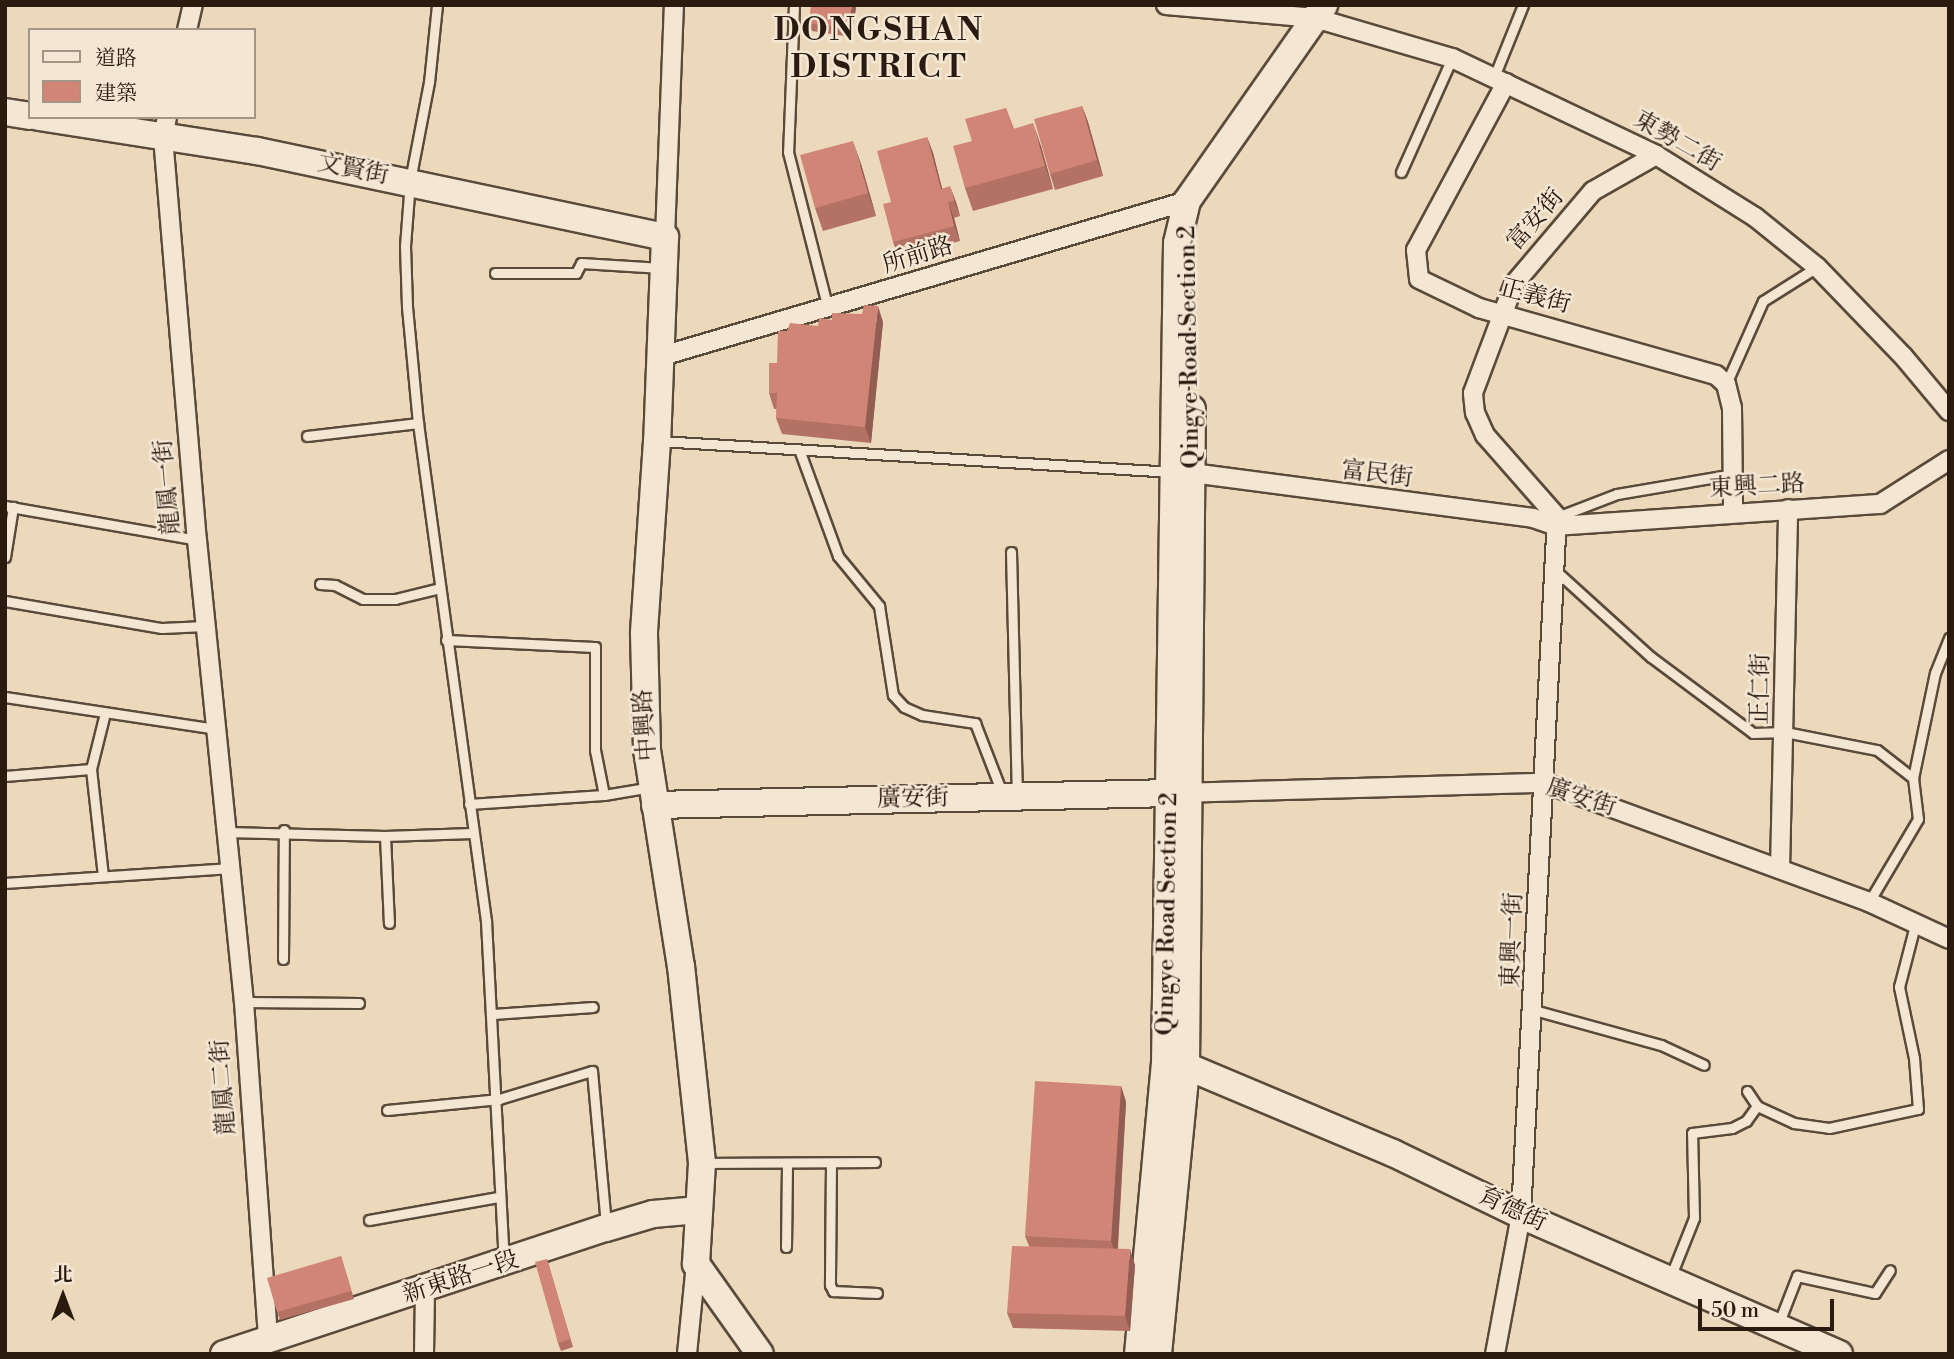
<!DOCTYPE html>
<meta charset="utf-8">
<style>
body{margin:0}
#map{position:relative;width:1954px;height:1359px;overflow:hidden;background:#ecd9bc;font-family:"Libre Bodoni","Noto Serif TC",serif}
div>[style]{position:absolute}
[style*='--x']{left:calc(var(--x)*1px);top:calc(var(--y)*1px);width:calc(var(--w)*1px);rotate:calc(var(--a)*1deg)}
.roads{filter:drop-shadow(2px 0 #5a4a3a) drop-shadow(-2px 0 #5a4a3a) drop-shadow(0 2px #5a4a3a) drop-shadow(0 -2px #5a4a3a)}
.lane>*{height:9px;margin:-4.5px;padding:0 4.5px;transform-origin:4.5px;border-radius:4.5px;background:#f3e6d3}
.street>*{height:18px;margin:-9px;padding:0 9px;transform-origin:9px;border-radius:9px;background:#f3e6d3}
.secondary>*{height:26px;margin:-13px;padding:0 13px;transform-origin:13px;border-radius:13px;background:#f3e6d3}
.wall>*{inset:0;background:#b47265}
.shaded-wall>*{inset:0;background:#925d53}
.building>*{inset:0;background:#d18576}
span{translate:-50% -50%;white-space:nowrap;text-align:center;line-height:1.15;-webkit-text-stroke:5px #f3e6d3;paint-order:stroke}
.street-label{font-size:24px;color:#291b0f}
.district-label{font-size:32px;color:#291b0f;font-weight:700;letter-spacing:2px}
.frame{position:absolute;inset:0;border:7px solid #291b0f;pointer-events:none}
.legend{position:absolute;left:28px;top:28px;width:228px;height:91px;box-sizing:border-box;background:#f3e6d3;border:2px solid #a29585;margin:0;padding:9px 12px;list-style:none;font-size:21px;color:#291b0f}
.legend li{display:flex;align-items:center;gap:14px;height:35px}
.legend b{width:35px;border:2px solid #a29585}
.north{position:absolute;left:28px;top:1261px;width:70px;height:70px;-webkit-text-stroke:5px #f3e6d3;paint-order:stroke;rotate:0deg;font-size:19px;font-weight:700;line-height:28px;text-align:center;color:#291b0f}
.north::after{content:'';display:block;margin:auto;width:24px;height:32px;background:#291b0f;clip-path:polygon(50% 0,100% 100%,50% 72%,0 100%)}
.scale{position:absolute;left:1698px;top:1299px;width:136px;height:32px;box-sizing:border-box;border:4px solid #291b0f;border-top:0;padding-left:9px;font-size:21px;line-height:24px;white-space:nowrap;color:#291b0f;-webkit-text-stroke:5px #f3e6d3;paint-order:stroke}
</style>
<div id="map">
<div class="roads">
<div class="lane">
<div style="--x:437;--y:5;--w:77;--a:95.9"></div>
<div style="--x:429;--y:82;--w:101;--a:100.9"></div>
<div style="--x:410;--y:181;--w:65;--a:94.4"></div>
<div style="--x:405;--y:246;--w:61;--a:88.1"></div>
<div style="--x:407;--y:307;--w:117;--a:84.6"></div>
<div style="--x:418;--y:423;--w:503;--a:82.22"></div>
<div style="--x:486;--y:921;--w:338;--a:87"></div>
<div style="--x:794;--y:5;--w:147;--a:92.3"></div>
<div style="--x:788;--y:152;--w:162;--a:75.7"></div>
<div style="--x:1494;--y:77;--w:78;--a:-68.1"></div>
<div style="--x:1401;--y:172;--w:125;--a:-65.9"></div>
<div style="--x:495;--y:273;--w:81;--a:0"></div>
<div style="--x:576;--y:273;--w:11;--a:-63"></div>
<div style="--x:581;--y:263;--w:81;--a:3.5"></div>
<div style="--x:1726;--y:384;--w:91;--a:-66"></div>
<div style="--x:1763;--y:301;--w:64;--a:-32.2"></div>
<div style="--x:307;--y:436;--w:112;--a:-6.7"></div>
<div style="--x:659;--y:441;--w:515;--a:3.45"></div>
<div style="--x:800;--y:452;--w:111;--a:69.9"></div>
<div style="--x:838;--y:556;--w:65;--a:50.6"></div>
<div style="--x:879;--y:606;--w:90;--a:81.1"></div>
<div style="--x:893;--y:695;--w:16;--a:47"></div>
<div style="--x:904;--y:707;--w:20;--a:24"></div>
<div style="--x:922;--y:715;--w:54;--a:8.6"></div>
<div style="--x:975;--y:723;--w:75;--a:68.9"></div>
<div style="--x:5;--y:506;--w:195;--a:10"></div>
<div style="--x:1557;--y:517;--w:64;--a:-21"></div>
<div style="--x:1617;--y:494;--w:119;--a:-9.7"></div>
<div style="--x:1011;--y:552;--w:240;--a:88.6"></div>
<div style="--x:5;--y:557;--w:51;--a:-80.9"></div>
<div style="--x:1556;--y:571;--w:128;--a:42.2"></div>
<div style="--x:1651;--y:657;--w:127;--a:36.7"></div>
<div style="--x:1753;--y:733;--w:32;--a:-2"></div>
<div style="--x:1785;--y:732;--w:94;--a:11.1"></div>
<div style="--x:1877;--y:750;--w:46;--a:37.9"></div>
<div style="--x:1913;--y:778;--w:41;--a:83"></div>
<div style="--x:1918;--y:819;--w:96;--a:120.6"></div>
<div style="--x:320;--y:584;--w:15;--a:4"></div>
<div style="--x:335;--y:585;--w:31;--a:27"></div>
<div style="--x:363;--y:599;--w:32;--a:0"></div>
<div style="--x:395;--y:599;--w:46;--a:-13.7"></div>
<div style="--x:5;--y:601;--w:159;--a:9.8"></div>
<div style="--x:162;--y:628;--w:43;--a:-2.7"></div>
<div style="--x:446;--y:640;--w:149;--a:2.7"></div>
<div style="--x:595;--y:647;--w:103;--a:90"></div>
<div style="--x:595;--y:750;--w:46;--a:78.7"></div>
<div style="--x:5;--y:697;--w:213;--a:8.6"></div>
<div style="--x:5;--y:776;--w:86;--a:-4.7"></div>
<div style="--x:1913;--y:778;--w:107;--a:-78.2"></div>
<div style="--x:1935;--y:673;--w:38;--a:-68"></div>
<div style="--x:469;--y:804;--w:135;--a:-3.8"></div>
<div style="--x:604;--y:795;--w:49;--a:-9.5"></div>
<div style="--x:226;--y:832;--w:159;--a:1.4"></div>
<div style="--x:385;--y:836;--w:87;--a:-2"></div>
<div style="--x:385;--y:836;--w:87;--a:87.4"></div>
<div style="--x:103;--y:876;--w:108;--a:-96.4"></div>
<div style="--x:91;--y:769;--w:58;--a:-76"></div>
<div style="--x:5;--y:883;--w:226;--a:-3.8"></div>
<div style="--x:283;--y:959;--w:129;--a:-89.6"></div>
<div style="--x:244;--y:1002;--w:115;--a:0.5"></div>
<div style="--x:1534;--y:1010;--w:132;--a:15.4"></div>
<div style="--x:1661;--y:1045;--w:47;--a:24.9"></div>
<div style="--x:493;--y:1014;--w:100;--a:-4"></div>
<div style="--x:1747;--y:1091;--w:18;--a:56"></div>
<div style="--x:1757;--y:1106;--w:41;--a:24.7"></div>
<div style="--x:1794;--y:1123;--w:35;--a:8"></div>
<div style="--x:1829;--y:1128;--w:91;--a:-12.1"></div>
<div style="--x:1918;--y:1109;--w:51;--a:-94.5"></div>
<div style="--x:1914;--y:1058;--w:73;--a:-101.9"></div>
<div style="--x:1899;--y:987;--w:64;--a:-75.5"></div>
<div style="--x:387;--y:1110;--w:113;--a:-5.6"></div>
<div style="--x:499;--y:1099;--w:97;--a:-16.8"></div>
<div style="--x:592;--y:1071;--w:156;--a:84.8"></div>
<div style="--x:704;--y:1163;--w:171;--a:-0.3"></div>
<div style="--x:831;--y:1163;--w:122;--a:90.5"></div>
<div style="--x:830;--y:1285;--w:7;--a:63"></div>
<div style="--x:833;--y:1291;--w:44;--a:2.6"></div>
<div style="--x:369;--y:1220;--w:131;--a:-10.1"></div>
<div style="--x:786;--y:1247;--w:84;--a:-89.3"></div>
<div style="--x:1670;--y:1278;--w:65;--a:-68.2"></div>
<div style="--x:1694;--y:1218;--w:85;--a:-91.3"></div>
<div style="--x:1692;--y:1133;--w:40;--a:-7.1"></div>
<div style="--x:1732;--y:1128;--w:16;--a:-27"></div>
<div style="--x:1746;--y:1121;--w:19;--a:-54"></div>
<div style="--x:1778;--y:1325;--w:53;--a:-68.8"></div>
<div style="--x:1797;--y:1276;--w:80;--a:12.3"></div>
<div style="--x:1875;--y:1293;--w:27;--a:-57"></div>
</div>
<div class="street">
<div style="--x:1166;--y:5;--w:150;--a:5"></div>
<div style="--x:1315;--y:18;--w:143;--a:16.3"></div>
<div style="--x:1452;--y:58;--w:226;--a:25.4"></div>
<div style="--x:1656;--y:155;--w:117;--a:32.1"></div>
<div style="--x:1755;--y:217;--w:80;--a:38.9"></div>
<div style="--x:1817;--y:267;--w:124;--a:46"></div>
<div style="--x:1903;--y:356;--w:72;--a:50.1"></div>
<div style="--x:187;--y:30;--w:26;--a:-77"></div>
<div style="--x:1506;--y:83;--w:190;--a:118.3"></div>
<div style="--x:1416;--y:250;--w:29;--a:84"></div>
<div style="--x:1419;--y:279;--w:67;--a:25.8"></div>
<div style="--x:1479;--y:308;--w:246;--a:15.8"></div>
<div style="--x:1716;--y:375;--w:13;--a:42"></div>
<div style="--x:1726;--y:384;--w:25;--a:76"></div>
<div style="--x:1732;--y:408;--w:104;--a:89.4"></div>
<div style="--x:167;--y:117;--w:20;--a:101"></div>
<div style="--x:163;--y:137;--w:404;--a:85.2"></div>
<div style="--x:197;--y:540;--w:464;--a:84.2"></div>
<div style="--x:244;--y:1002;--w:339;--a:85.9"></div>
<div style="--x:665;--y:237;--w:232;--a:-87.8"></div>
<div style="--x:662;--y:356;--w:547;--a:-16.45"></div>
<div style="--x:1192;--y:473;--w:344;--a:7.5"></div>
<div style="--x:1533;--y:518;--w:24;--a:19"></div>
<div style="--x:1556;--y:526;--w:325;--a:-3.9"></div>
<div style="--x:1880;--y:504;--w:82;--a:-32.5"></div>
<div style="--x:1178;--y:793;--w:366;--a:-1.6"></div>
<div style="--x:1544;--y:783;--w:346;--a:20.1"></div>
<div style="--x:1869;--y:902;--w:88;--a:24.8"></div>
<div style="--x:1780;--y:869;--w:360;--a:-88.7"></div>
<div style="--x:424;--y:1354;--w:65;--a:-89.1"></div>
<div style="--x:687;--y:1354;--w:90;--a:-84.3"></div>
<div style="--x:1495;--y:1354;--w:141;--a:-79.4"></div>
<div style="--x:1521;--y:1215;--w:699;--a:-87.05"></div>
<div style="--x:1557;--y:517;--w:109;--a:-131.3"></div>
<div style="--x:1485;--y:435;--w:24;--a:-114"></div>
<div style="--x:1475;--y:413;--w:20;--a:-96"></div>
<div style="--x:1473;--y:393;--w:116;--a:-69.4"></div>
<div style="--x:1514;--y:284;--w:122;--a:-49.7"></div>
<div style="--x:1593;--y:191;--w:73;--a:-29.7"></div>
</div>
<div class="secondary">
<div style="--x:5;--y:112;--w:25;--a:9"></div>
<div style="--x:39;--y:117;--w:221;--a:8.9"></div>
<div style="--x:257;--y:151;--w:417;--a:11.9"></div>
<div style="--x:665;--y:237;--w:204;--a:92.2"></div>
<div style="--x:657;--y:441;--w:193;--a:93.9"></div>
<div style="--x:644;--y:634;--w:116;--a:88.5"></div>
<div style="--x:647;--y:750;--w:219;--a:81.1"></div>
<div style="--x:681;--y:966;--w:198;--a:83.9"></div>
<div style="--x:702;--y:1163;--w:101;--a:93.4"></div>
<div style="--x:696;--y:1264;--w:110;--a:54.6"></div>
<div style="--x:655;--y:805;--w:516;--a:-1.33"></div>
<div style="--x:1170;--y:1064;--w:16;--a:7"></div>
<div style="--x:1186;--y:1066;--w:225;--a:22.8"></div>
<div style="--x:1393;--y:1153;--w:142;--a:25.8"></div>
<div style="--x:1521;--y:1215;--w:347;--a:23.6"></div>
<div style="--x:224;--y:1354;--w:402;--a:-18.3"></div>
<div style="--x:606;--y:1228;--w:49;--a:-16.6"></div>
<div style="--x:653;--y:1214;--w:46;--a:-5"></div>
<div style="--x:1138;--y:1354;--w:292;--a:-84.7"></div>
<div style="--x:1165;--y:1063;--w:820;--a:-89.16"></div>
<div style="--x:1177;--y:243;--w:43;--a:-76.6"></div>
<div style="--x:1187;--y:201;--w:239;--a:-55"></div>
<div style="--x:1158;--y:1354;--w:289;--a:-84.4"></div>
<div style="--x:1186;--y:1066;--w:657;--a:-89.48"></div>
</div>
</div>
<div class="wall">
<div style="clip-path:polygon(856px 8px,851px 37px,812px 31px,809px 23px)"></div>
<div style="clip-path:polygon(1082px 106px,1088px 122px,1103px 176px,1055px 190px,1050px 174px)"></div>
<div style="clip-path:polygon(1006px 108px,1014px 129px,1041px 146px,1053px 189px,973px 211px,965px 188px,972px 141px)"></div>
<div style="clip-path:polygon(927px 137px,933px 153px,942px 188px,956px 202px,960px 216px,954px 218px,960px 241px,899px 258px,893px 242px,891px 202px)"></div>
<div style="clip-path:polygon(861px 164px,876px 216px,823px 231px,815px 208px)"></div>
<div style="clip-path:polygon(832px 320px,883px 322px,871px 443px,782px 434px,776px 418px,777px 409px,774px 409px,769px 393px,787px 331px,818px 326px)"></div>
<div style="clip-path:polygon(1121px 1086px,1126px 1102px,1118px 1249px,1135px 1265px,1130px 1331px,1013px 1328px,1007px 1313px,1029px 1246px,1025px 1236px)"></div>
<div style="clip-path:polygon(341px 1256px,354px 1299px,280px 1320px,277px 1312px)"></div>
<div style="clip-path:polygon(547px 1259px,573px 1347px,561px 1351px,558px 1343px)"></div>
</div>
<div class="shaded-wall">
<div style="clip-path:polygon(852px 5px,855px 5px,856px 8px,851px 37px,848px 29px)"></div>
<div style="clip-path:polygon(1082px 106px,1088px 122px,1103px 176px,1097px 160px)"></div>
<div style="clip-path:polygon(1033px 123px,1041px 146px,1053px 189px,1045px 166px)"></div>
<div style="clip-path:polygon(927px 137px,933px 153px,946px 204px,941px 189px)"></div>
<div style="clip-path:polygon(853px 141px,861px 164px,876px 216px,868px 193px)"></div>
<div style="clip-path:polygon(950px 186px,956px 202px,960px 216px,954px 201px)"></div>
<div style="clip-path:polygon(948px 202px,954px 218px,960px 241px,954px 226px)"></div>
<div style="clip-path:polygon(878px 306px,883px 322px,871px 443px,865px 427px)"></div>
<div style="clip-path:polygon(1121px 1086px,1126px 1102px,1117px 1257px,1111px 1241px)"></div>
<div style="clip-path:polygon(1130px 1249px,1135px 1265px,1130px 1331px,1125px 1316px)"></div>
</div>
<div class="building">
<div style="clip-path:polygon(811px 5px,852px 5px,848px 29px,809px 23px)"></div>
<div style="clip-path:polygon(1082px 106px,1097px 160px,1050px 174px,1034px 119px)"></div>
<div style="clip-path:polygon(1006px 108px,1013px 129px,1033px 123px,1045px 166px,965px 188px,953px 146px,972px 141px,965px 119px)"></div>
<div style="clip-path:polygon(927px 137px,941px 189px,950px 186px,954px 201px,948px 202px,954px 226px,893px 242px,883px 204px,891px 202px,877px 151px)"></div>
<div style="clip-path:polygon(853px 141px,868px 193px,815px 208px,800px 155px)"></div>
<div style="clip-path:polygon(864px 305px,878px 306px,865px 427px,776px 418px,777px 393px,769px 393px,769px 363px,777px 363px,778px 331px,787px 331px,790px 323px,818px 326px,819px 318px,832px 320px,832px 313px,862px 314px)"></div>
<div style="clip-path:polygon(1035px 1081px,1121px 1086px,1111px 1241px,1025px 1236px)"></div>
<div style="clip-path:polygon(1012px 1246px,1130px 1249px,1125px 1316px,1007px 1313px)"></div>
<div style="clip-path:polygon(341px 1256px,351px 1291px,277px 1312px,267px 1278px)"></div>
<div style="clip-path:polygon(547px 1259px,570px 1339px,558px 1343px,535px 1262px)"></div>
</div>
<div class="street-label">
<span style="left:1677px;top:142px;rotate:30deg">東勢二街</span>
<span style="left:353px;top:170px;rotate:11deg">文賢街</span>
<span style="left:1536px;top:220px;rotate:-49deg">富安街</span>
<span style="left:918px;top:256px;rotate:-17deg">所前路</span>
<span style="left:1535px;top:297px;rotate:15deg">正義街</span>
<span style="left:1190px;top:347px;rotate:-91deg">Qingye Road Section 2</span>
<span style="left:1377px;top:475px;rotate:7deg">富民街</span>
<span style="left:168px;top:487px;rotate:-95deg">龍鳳一街</span>
<span style="left:1757px;top:487px;rotate:-3deg">東興二路</span>
<span style="left:1761px;top:689px;rotate:-89deg">正仁街</span>
<span style="left:646px;top:725px;rotate:-94deg">中興路</span>
<span style="left:1581px;top:798px;rotate:18deg">廣安街</span>
<span style="left:913px;top:799px;rotate:-1deg">廣安街</span>
<span style="left:1168px;top:914px;rotate:-89deg">Qingye Road Section 2</span>
<span style="left:1513px;top:940px;rotate:-88deg">東興一街</span>
<span style="left:224px;top:1087px;rotate:-94deg">龍鳳二街</span>
<span style="left:1512px;top:1210px;rotate:25deg">育德街</span>
<span style="left:461px;top:1278px;rotate:-18deg">新東路一段</span>
</div>
<div class="district-label">
<span style="left:879px;top:49px">DONGSHAN<br>DISTRICT</span>
</div>
<div class="frame"></div>
<ul class="legend">
<li><b style="height:9px;background:#f3e6d3"></b>道路</li>
<li><b style="height:19px;background:#d18576"></b>建築</li>
</ul>
<div class="north">北</div>
<div class="scale">50 m</div>
</div>
